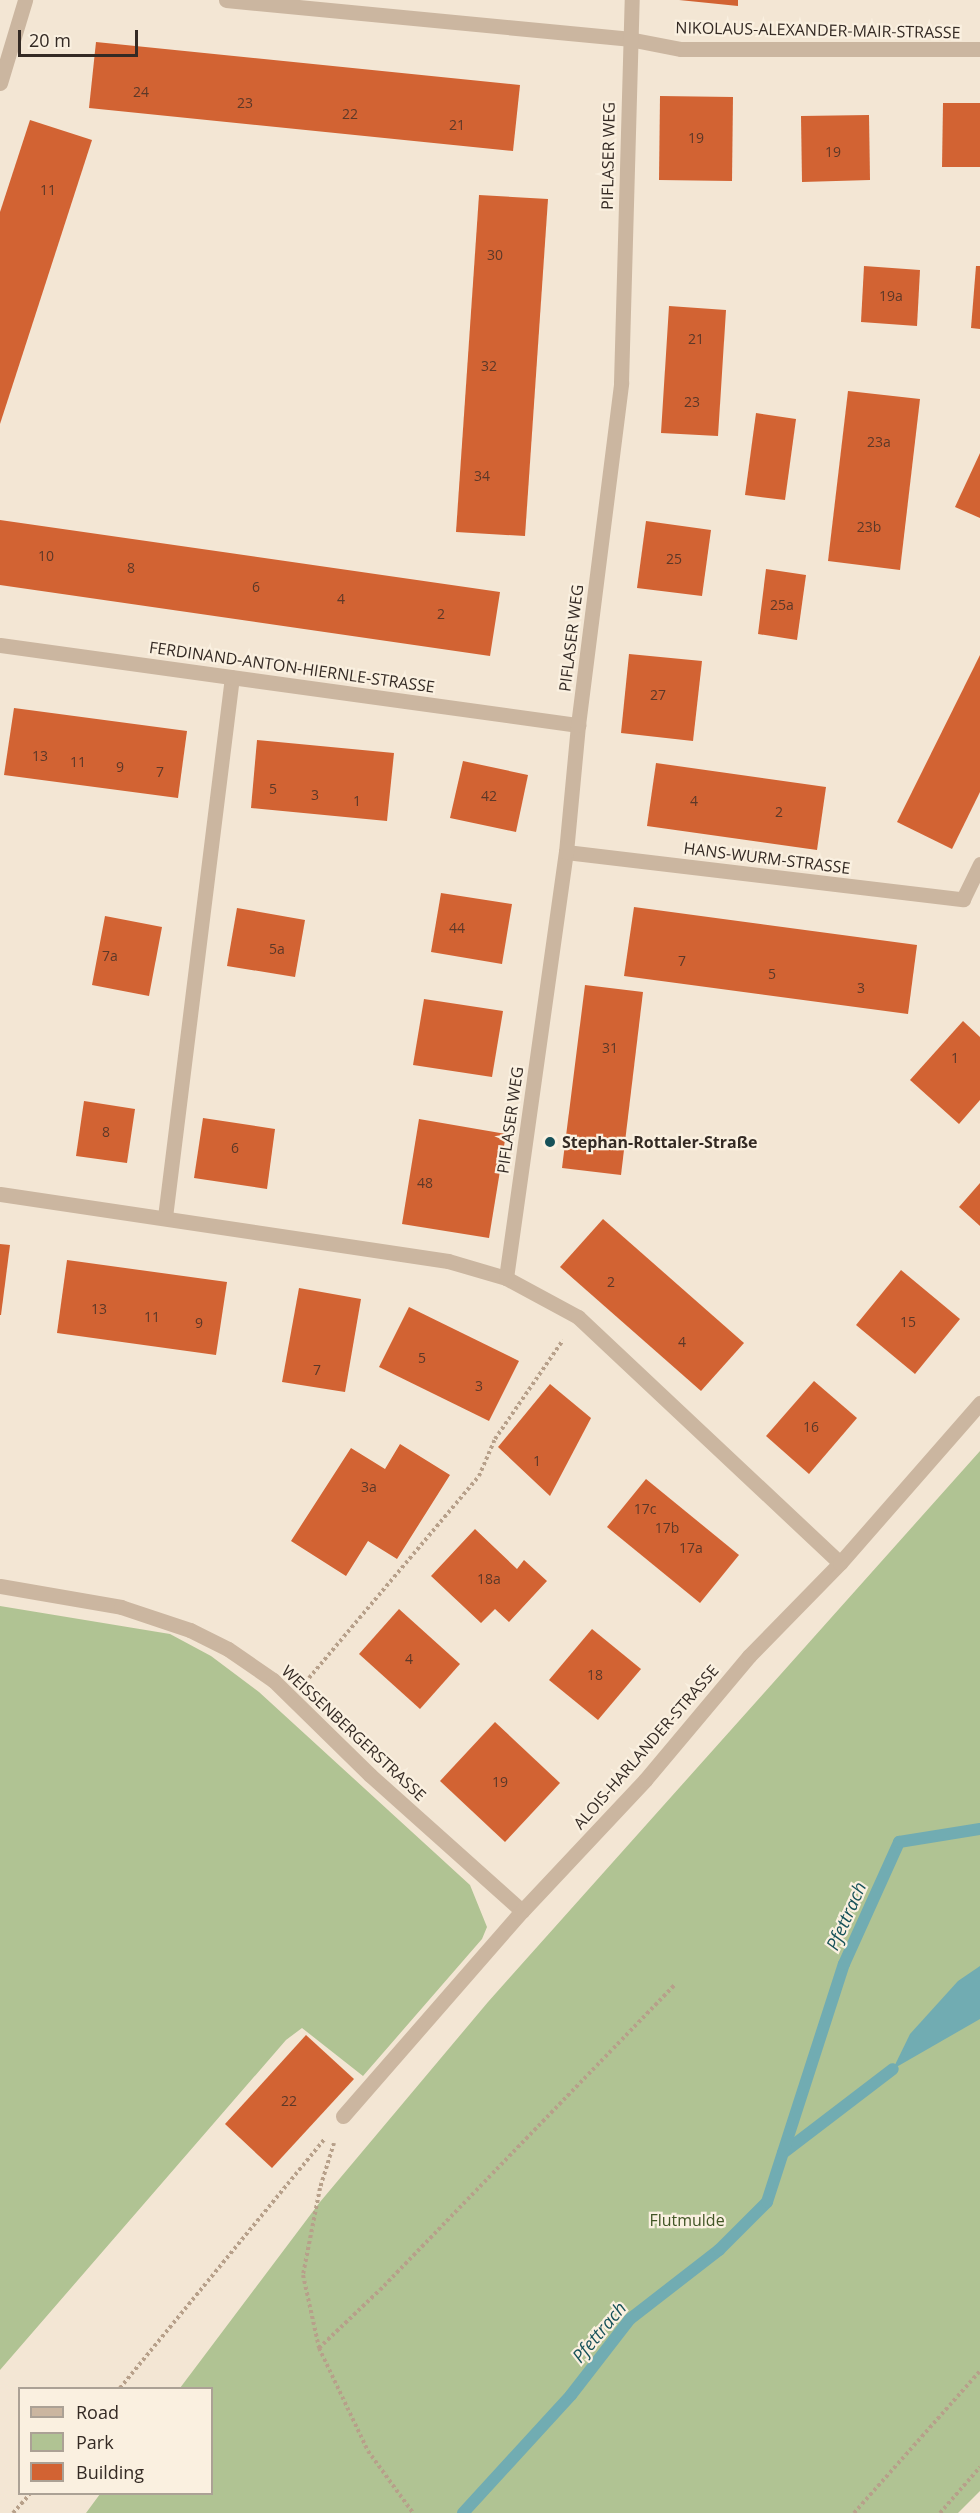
<!DOCTYPE html>
<meta charset="utf-8">
<style>
body{margin:0}
#map{position:relative;width:980px;height:2513px;overflow:hidden;background:#f3e6d4;font-family:"Open Sans",sans-serif}
div>[style]{position:absolute}
[style*='--x']{left:calc(var(--x)*1px);top:calc(var(--y)*1px);width:calc(var(--w)*1px);rotate:calc(var(--a)*1deg)}
.green>*{inset:0;background:#b0c393}
.water>*{inset:0;background:#71acb2}
.stream>*{height:12px;margin:-6px;padding:0 6px;transform-origin:6px;border-radius:6px;background:#71acb2}
.building>*{inset:0;background:#d26333}
.path>*{height:4px;margin-top:-2px;transform-origin:0;background:repeating-linear-gradient(90deg,#b7a08a 0 3px,transparent 0 6px)}
.lane>*{height:15px;margin:-7.5px;padding:0 7.5px;transform-origin:7.5px;border-radius:7.5px;background:#cbb6a0}
.street>*{height:15px;margin:-7.5px;padding:0 7.5px;transform-origin:7.5px;border-radius:7.5px;background:#cbb6a0}
.dots>*{width:16px;height:16px;translate:-50% -50%;box-sizing:border-box;border:3px solid #faf0e0;border-radius:50%}
span{translate:-50% -50%;white-space:nowrap;text-align:center;line-height:1.15;-webkit-text-stroke:4.5px #faf0e0;paint-order:stroke}
.number-label{font-size:14px;color:#5c3828}
.number-label span{-webkit-text-stroke-width:0}
.street-label{font-size:16px;color:#342a24}
.poi-label{font-size:16px;color:#342a24;font-weight:700}
.left{translate:0 -50%;text-align:left}
.park-label{font-size:16px;color:#415525}
.water-label{font-size:18px;color:#165159;font-style:italic}
.legend{position:absolute;left:18px;top:2387px;width:195px;height:108px;box-sizing:border-box;background:#faf0e0;border:2px solid #aba195;margin:0;padding:8px 10px;list-style:none;font-size:18px;color:#342a24}
.legend li{display:flex;align-items:center;gap:12px;height:30px}
.legend b{width:30px;border:2px solid #aba195}
.scale{position:absolute;left:18px;top:30px;width:120px;height:27px;box-sizing:border-box;border:3px solid #342a24;border-top:0;padding-left:8px;font-size:18px;line-height:21px;white-space:nowrap;color:#342a24;-webkit-text-stroke:4px #faf0e0;paint-order:stroke}
</style>
<div id="map">
<div class="green">
<div style="clip-path:polygon(980px 1451px,980px 2491px,958px 2513px,86px 2513px,100px 2494px,212px 2494px,212px 2388px,180px 2388px,320px 2202px,488px 2002px)"></div>
<div style="clip-path:polygon(0 1606px,170px 1634px,211px 1656px,259px 1692px,470px 1885px,487px 1927px,482px 1939px,363px 2076px,302px 2028px,286px 2040px,0 2370px)"></div>
</div>
<div class="water">
<div style="clip-path:polygon(980px 1966px,980px 2019px,893px 2069px,910px 2034px,958px 1981px)"></div>
</div>
<div class="stream">
<div style="--x:783;--y:2153;--w:138;--a:-37.4"></div>
<div style="--x:463;--y:2513;--w:160;--a:-47.5"></div>
<div style="--x:571;--y:2395;--w:96;--a:-52.2"></div>
<div style="--x:630;--y:2319;--w:113;--a:-37.8"></div>
<div style="--x:719;--y:2250;--w:68;--a:-45"></div>
<div style="--x:767;--y:2202;--w:250;--a:-72.1"></div>
<div style="--x:844;--y:1964;--w:134;--a:-65.7"></div>
<div style="--x:899;--y:1842;--w:82;--a:-9.1"></div>
</div>
<div class="building">
<div style="clip-path:polygon(679px 0,738px 0,738px 6px)"></div>
<div style="clip-path:polygon(96px 42px,520px 85px,513px 151px,89px 108px)"></div>
<div style="clip-path:polygon(660px 96px,733px 97px,732px 181px,659px 180px)"></div>
<div style="clip-path:polygon(943px 103px,980px 103px,980px 167px,942px 167px)"></div>
<div style="clip-path:polygon(869px 115px,870px 180px,802px 182px,801px 116px)"></div>
<div style="clip-path:polygon(30px 120px,92px 140px,0 424px,0 212px)"></div>
<div style="clip-path:polygon(479px 195px,548px 199px,525px 536px,456px 532px)"></div>
<div style="clip-path:polygon(864px 266px,920px 270px,917px 326px,861px 322px)"></div>
<div style="clip-path:polygon(976px 266px,980px 266px,980px 329px,971px 328px)"></div>
<div style="clip-path:polygon(669px 306px,726px 310px,718px 436px,661px 433px)"></div>
<div style="clip-path:polygon(848px 391px,920px 399px,900px 570px,828px 561px)"></div>
<div style="clip-path:polygon(756px 413px,796px 419px,785px 500px,745px 495px)"></div>
<div style="clip-path:polygon(980px 453px,980px 518px,955px 507px)"></div>
<div style="clip-path:polygon(0 520px,500px 592px,490px 656px,0 585px)"></div>
<div style="clip-path:polygon(646px 521px,711px 530px,702px 596px,637px 588px)"></div>
<div style="clip-path:polygon(766px 569px,806px 575px,797px 640px,758px 634px)"></div>
<div style="clip-path:polygon(629px 654px,702px 661px,693px 741px,621px 733px)"></div>
<div style="clip-path:polygon(980px 655px,980px 792px,952px 849px,897px 822px)"></div>
<div style="clip-path:polygon(14px 708px,187px 731px,178px 798px,4px 775px)"></div>
<div style="clip-path:polygon(257px 740px,394px 753px,387px 821px,251px 808px)"></div>
<div style="clip-path:polygon(463px 761px,528px 775px,516px 832px,450px 818px)"></div>
<div style="clip-path:polygon(656px 763px,826px 787px,817px 850px,647px 826px)"></div>
<div style="clip-path:polygon(441px 893px,512px 904px,502px 964px,431px 952px)"></div>
<div style="clip-path:polygon(634px 907px,917px 945px,908px 1014px,624px 976px)"></div>
<div style="clip-path:polygon(237px 908px,305px 920px,295px 977px,227px 966px)"></div>
<div style="clip-path:polygon(105px 916px,162px 927px,149px 996px,92px 985px)"></div>
<div style="clip-path:polygon(585px 985px,643px 992px,621px 1175px,562px 1168px)"></div>
<div style="clip-path:polygon(424px 999px,503px 1011px,492px 1077px,413px 1065px)"></div>
<div style="clip-path:polygon(963px 1021px,980px 1037px,980px 1100px,959px 1124px,910px 1080px)"></div>
<div style="clip-path:polygon(84px 1101px,135px 1109px,127px 1163px,76px 1156px)"></div>
<div style="clip-path:polygon(203px 1118px,275px 1129px,267px 1189px,194px 1178px)"></div>
<div style="clip-path:polygon(419px 1119px,506px 1134px,489px 1238px,402px 1224px)"></div>
<div style="clip-path:polygon(980px 1183px,980px 1226px,959px 1207px)"></div>
<div style="clip-path:polygon(603px 1219px,744px 1343px,701px 1391px,560px 1267px)"></div>
<div style="clip-path:polygon(0 1244px,10px 1245px,1px 1315px,0 1315px)"></div>
<div style="clip-path:polygon(67px 1260px,227px 1282px,216px 1355px,57px 1333px)"></div>
<div style="clip-path:polygon(901px 1270px,960px 1319px,915px 1374px,856px 1325px)"></div>
<div style="clip-path:polygon(299px 1288px,361px 1299px,345px 1392px,282px 1382px)"></div>
<div style="clip-path:polygon(409px 1307px,519px 1361px,489px 1421px,379px 1367px)"></div>
<div style="clip-path:polygon(814px 1381px,857px 1418px,809px 1474px,766px 1436px)"></div>
<div style="clip-path:polygon(550px 1384px,591px 1418px,550px 1496px,498px 1447px)"></div>
<div style="clip-path:polygon(400px 1444px,450px 1475px,397px 1559px,368px 1541px,346px 1576px,291px 1541px,351px 1448px,385px 1469px)"></div>
<div style="clip-path:polygon(646px 1479px,739px 1555px,700px 1603px,607px 1527px)"></div>
<div style="clip-path:polygon(475px 1529px,517px 1569px,524px 1560px,547px 1581px,509px 1622px,495px 1609px,481px 1623px,431px 1576px)"></div>
<div style="clip-path:polygon(399px 1609px,460px 1664px,420px 1709px,359px 1654px)"></div>
<div style="clip-path:polygon(592px 1629px,641px 1669px,598px 1720px,549px 1680px)"></div>
<div style="clip-path:polygon(495px 1722px,560px 1783px,505px 1842px,440px 1781px)"></div>
<div style="clip-path:polygon(306px 2035px,354px 2079px,272px 2168px,225px 2124px)"></div>
</div>
<div class="path">
<div style="--x:309;--y:1678;--w:264;--a:-49.9"></div>
<div style="--x:479;--y:1476;--w:40;--a:-66.6"></div>
<div style="--x:495;--y:1439;--w:120;--a:-55.5"></div>
<div style="--x:334;--y:2143;--w:47;--a:107.3"></div>
<div style="--x:320;--y:2188;--w:89;--a:101.1"></div>
<div style="--x:303;--y:2275;--w:75;--a:77.6"></div>
<div style="--x:319;--y:2348;--w:114;--a:64.6"></div>
<div style="--x:368;--y:2451;--w:77;--a:54"></div>
<div style="--x:319;--y:2348;--w:84;--a:-43.6"></div>
<div style="--x:380;--y:2290;--w:424;--a:-46"></div>
<div style="--x:120;--y:2388;--w:323;--a:-50.6"></div>
<div style="--x:13;--y:2513;--w:25;--a:-48"></div>
<div style="--x:854;--y:2513;--w:190;--a:-48.4"></div>
<div style="--x:940;--y:2513;--w:61;--a:-49"></div>
</div>
<div class="lane">
<div style="--x:165;--y:1217;--w:544;--a:-82.93"></div>
</div>
<div class="street">
<div style="--x:226;--y:0;--w:405;--a:5.5"></div>
<div style="--x:629;--y:39;--w:53;--a:10.9"></div>
<div style="--x:681;--y:49;--w:299;--a:0"></div>
<div style="--x:0;--y:83;--w:87;--a:-73.2"></div>
<div style="--x:0;--y:645;--w:584;--a:7.88"></div>
<div style="--x:566;--y:852;--w:400;--a:6.8"></div>
<div style="--x:963;--y:899;--w:39;--a:-64"></div>
<div style="--x:0;--y:1194;--w:453;--a:8.5"></div>
<div style="--x:448;--y:1261;--w:60;--a:16.3"></div>
<div style="--x:506;--y:1278;--w:82;--a:28.4"></div>
<div style="--x:578;--y:1317;--w:359;--a:43.2"></div>
<div style="--x:506;--y:1278;--w:430;--a:-82"></div>
<div style="--x:566;--y:852;--w:128;--a:-84.6"></div>
<div style="--x:578;--y:725;--w:345;--a:-82.8"></div>
<div style="--x:621;--y:383;--w:383;--a:-88.4"></div>
<div style="--x:0;--y:1586;--w:123;--a:9.8"></div>
<div style="--x:121;--y:1607;--w:73;--a:18.4"></div>
<div style="--x:190;--y:1630;--w:42;--a:26.6"></div>
<div style="--x:228;--y:1649;--w:55;--a:34.6"></div>
<div style="--x:273;--y:1680;--w:136;--a:44.4"></div>
<div style="--x:370;--y:1775;--w:204;--a:41.8"></div>
<div style="--x:343;--y:2116;--w:272;--a:-48.9"></div>
<div style="--x:522;--y:1911;--w:180;--a:-46.8"></div>
<div style="--x:645;--y:1780;--w:162;--a:-50"></div>
<div style="--x:749;--y:1656;--w:130;--a:-45.6"></div>
<div style="--x:840;--y:1563;--w:213;--a:-48.8"></div>
</div>
<div class="dots">
<div style="left:550px;top:1142px;background:#165159"></div>
</div>
<div class="number-label">
<span style="left:141px;top:92px">24</span>
<span style="left:245px;top:103px">23</span>
<span style="left:350px;top:114px">22</span>
<span style="left:457px;top:125px">21</span>
<span style="left:696px;top:138px">19</span>
<span style="left:833px;top:152px">19</span>
<span style="left:48px;top:190px">11</span>
<span style="left:495px;top:255px">30</span>
<span style="left:891px;top:296px">19a</span>
<span style="left:696px;top:339px">21</span>
<span style="left:489px;top:366px">32</span>
<span style="left:692px;top:402px">23</span>
<span style="left:879px;top:442px">23a</span>
<span style="left:482px;top:476px">34</span>
<span style="left:869px;top:527px">23b</span>
<span style="left:46px;top:556px">10</span>
<span style="left:674px;top:559px">25</span>
<span style="left:131px;top:568px">8</span>
<span style="left:256px;top:587px">6</span>
<span style="left:341px;top:599px">4</span>
<span style="left:782px;top:605px">25a</span>
<span style="left:441px;top:614px">2</span>
<span style="left:658px;top:695px">27</span>
<span style="left:40px;top:756px">13</span>
<span style="left:78px;top:762px">11</span>
<span style="left:120px;top:767px">9</span>
<span style="left:160px;top:772px">7</span>
<span style="left:273px;top:789px">5</span>
<span style="left:315px;top:795px">3</span>
<span style="left:489px;top:796px">42</span>
<span style="left:357px;top:801px">1</span>
<span style="left:694px;top:801px">4</span>
<span style="left:779px;top:812px">2</span>
<span style="left:457px;top:928px">44</span>
<span style="left:277px;top:949px">5a</span>
<span style="left:110px;top:956px">7a</span>
<span style="left:682px;top:961px">7</span>
<span style="left:772px;top:974px">5</span>
<span style="left:861px;top:988px">3</span>
<span style="left:610px;top:1048px">31</span>
<span style="left:955px;top:1058px">1</span>
<span style="left:106px;top:1132px">8</span>
<span style="left:235px;top:1148px">6</span>
<span style="left:425px;top:1183px">48</span>
<span style="left:611px;top:1282px">2</span>
<span style="left:99px;top:1309px">13</span>
<span style="left:152px;top:1317px">11</span>
<span style="left:908px;top:1322px">15</span>
<span style="left:199px;top:1323px">9</span>
<span style="left:682px;top:1342px">4</span>
<span style="left:422px;top:1358px">5</span>
<span style="left:317px;top:1370px">7</span>
<span style="left:479px;top:1386px">3</span>
<span style="left:811px;top:1427px">16</span>
<span style="left:537px;top:1461px">1</span>
<span style="left:369px;top:1487px">3a</span>
<span style="left:645px;top:1509px">17c</span>
<span style="left:667px;top:1528px">17b</span>
<span style="left:691px;top:1548px">17a</span>
<span style="left:489px;top:1579px">18a</span>
<span style="left:409px;top:1659px">4</span>
<span style="left:595px;top:1675px">18</span>
<span style="left:500px;top:1782px">19</span>
<span style="left:289px;top:2101px">22</span>
</div>
<div class="street-label">
<span style="left:818px;top:30px;rotate:1deg">NIKOLAUS-ALEXANDER-MAIR-STRASSE</span>
<span style="left:608px;top:156px;rotate:-89deg">PIFLASER WEG</span>
<span style="left:571px;top:638px;rotate:-83deg">PIFLASER WEG</span>
<span style="left:292px;top:667px;rotate:8deg">FERDINAND-ANTON-HIERNLE-STRASSE</span>
<span style="left:767px;top:858px;rotate:7deg">HANS-WURM-STRASSE</span>
<span style="left:510px;top:1120px;rotate:-82deg">PIFLASER WEG</span>
<span style="left:354px;top:1733px;rotate:43deg">WEISSENBERGERSTRASSE</span>
<span style="left:646px;top:1747px;rotate:-49deg">ALOIS-HARLANDER-STRASSE</span>
</div>
<div class="poi-label">
<span class="left" style="left:562px;top:1142px">Stephan-Rottaler-Straße</span>
</div>
<div class="park-label">
<span style="left:687px;top:2220px">Flutmulde</span>
</div>
<div class="water-label">
<span style="left:846px;top:1916px;rotate:-66deg">Pfettrach</span>
<span style="left:599px;top:2332px;rotate:-50deg">Pfettrach</span>
</div>
<ul class="legend">
<li><b style="height:8px;background:#cbb6a0"></b>Road</li>
<li><b style="height:16px;background:#b0c393"></b>Park</li>
<li><b style="height:16px;background:#d26333"></b>Building</li>
</ul>
<div class="scale">20 m</div>
</div>
